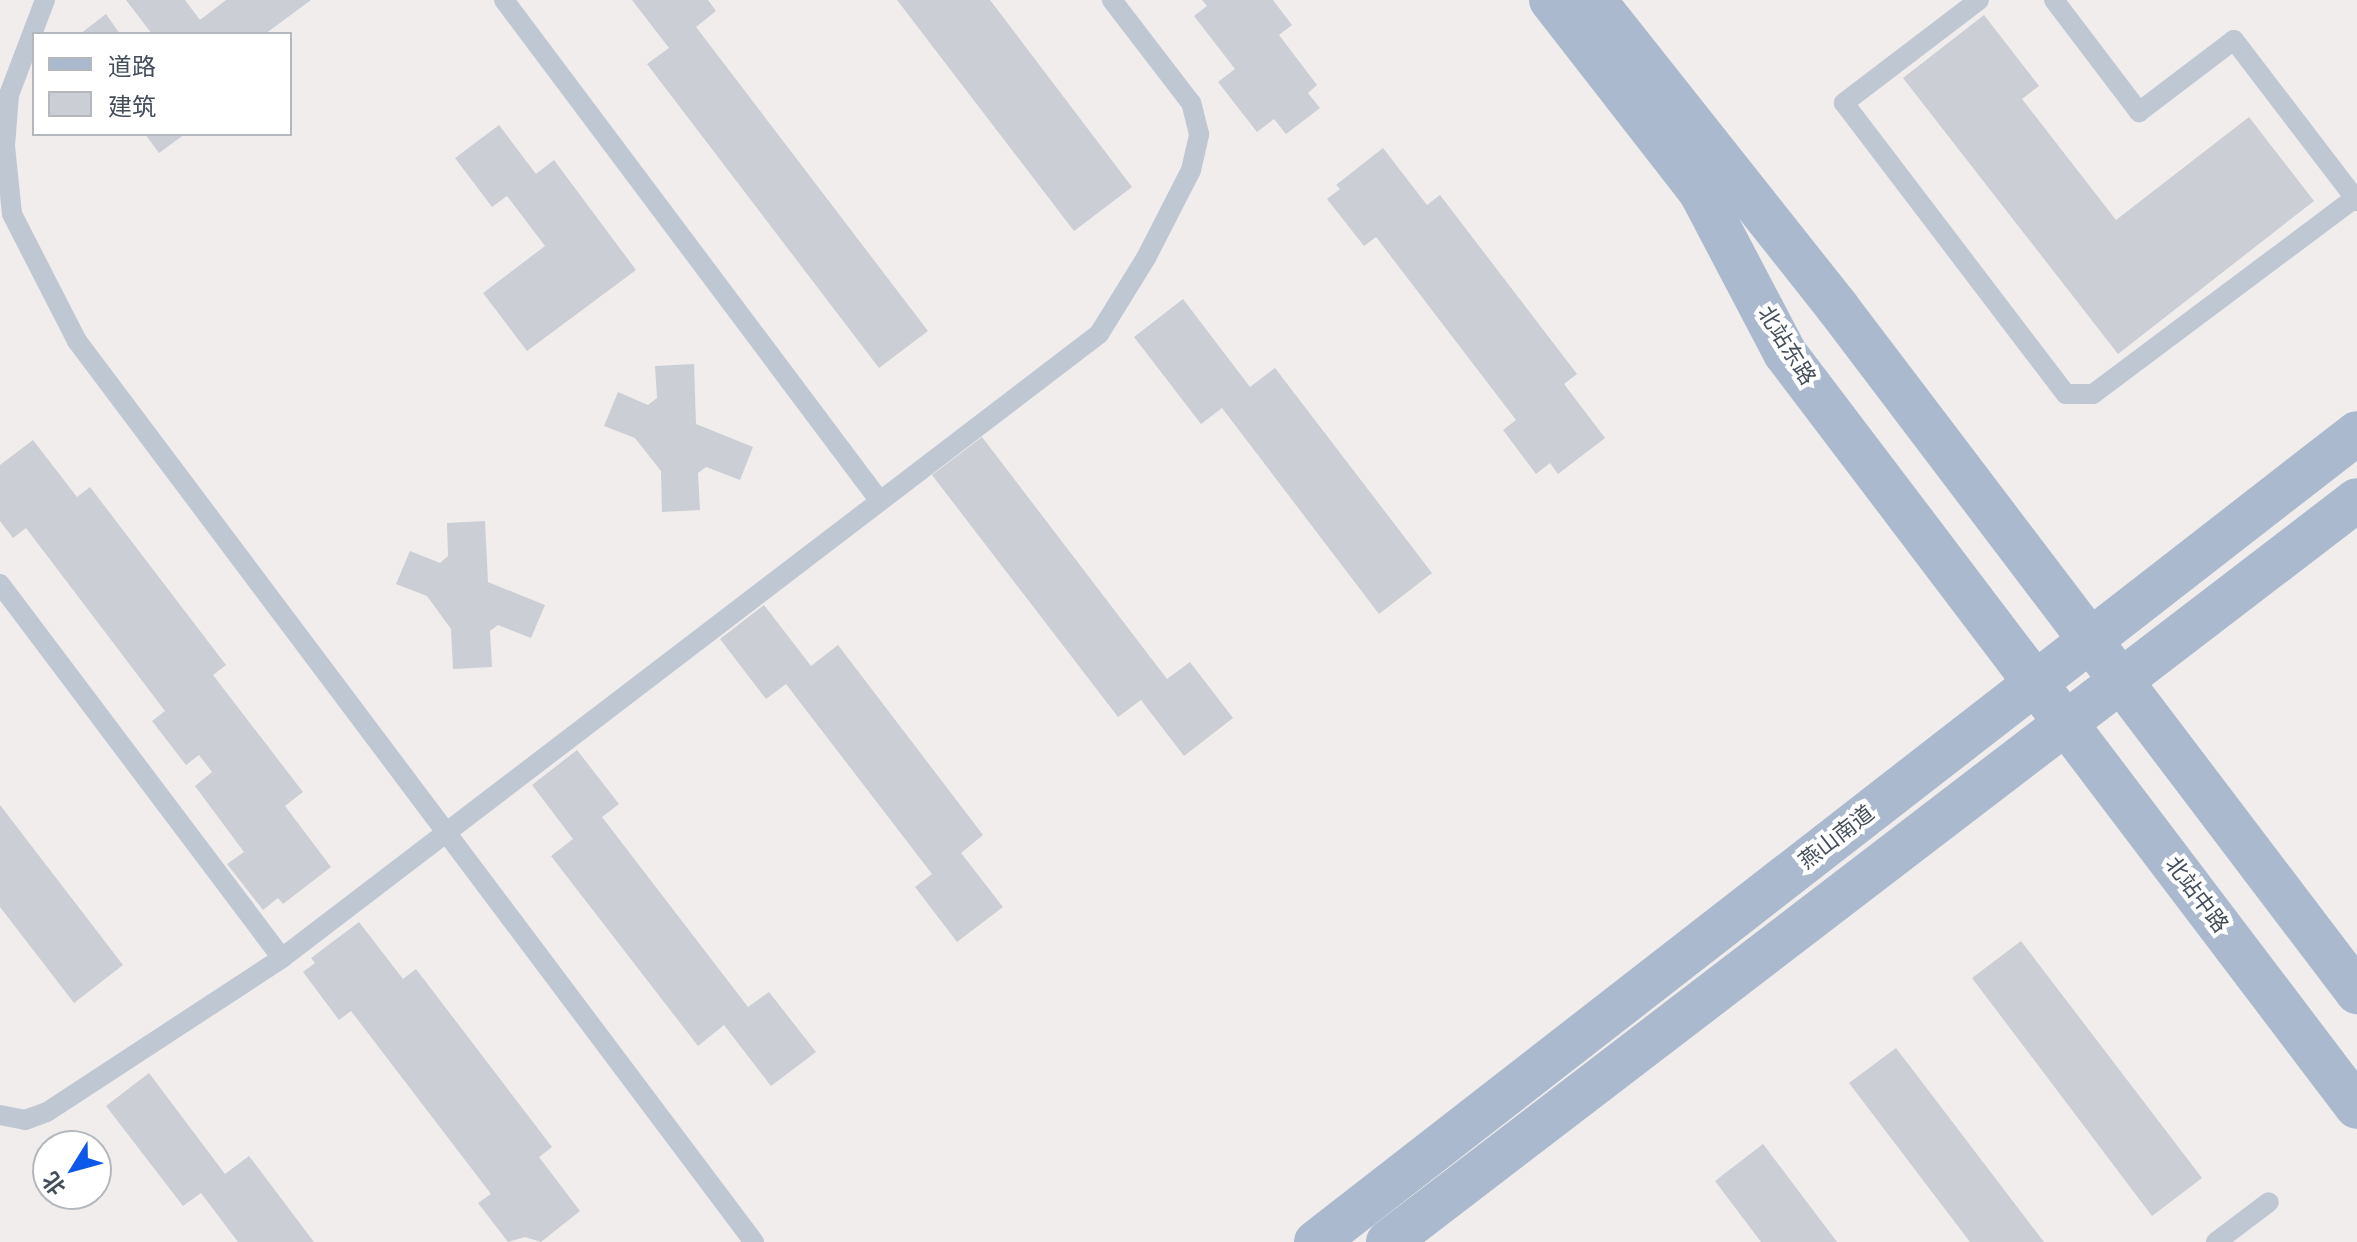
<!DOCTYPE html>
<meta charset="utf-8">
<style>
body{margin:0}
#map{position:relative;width:2357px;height:1242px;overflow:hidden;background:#f0edec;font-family:"Varela Round","Noto Sans SC",sans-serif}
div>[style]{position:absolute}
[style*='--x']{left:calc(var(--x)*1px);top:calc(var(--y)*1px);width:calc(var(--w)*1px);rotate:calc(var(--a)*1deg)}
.building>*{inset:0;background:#cbced5}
.lane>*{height:20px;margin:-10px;padding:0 10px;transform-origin:10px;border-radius:10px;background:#bfc7d3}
.primary>*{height:44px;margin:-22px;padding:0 22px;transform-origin:22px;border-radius:22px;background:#aab9ce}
span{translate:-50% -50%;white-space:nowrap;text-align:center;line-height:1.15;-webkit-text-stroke:8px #fff;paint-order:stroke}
.street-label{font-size:22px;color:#444e5b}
.legend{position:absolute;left:32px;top:32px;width:260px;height:104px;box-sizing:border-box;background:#fff;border:2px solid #b4b8bd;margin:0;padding:10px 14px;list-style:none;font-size:24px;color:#444e5b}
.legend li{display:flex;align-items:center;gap:16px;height:40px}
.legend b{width:40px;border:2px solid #b4b8bd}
.north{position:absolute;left:32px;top:1130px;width:80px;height:80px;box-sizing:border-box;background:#fff;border:2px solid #b4b8bd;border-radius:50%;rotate:233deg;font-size:22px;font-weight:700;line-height:32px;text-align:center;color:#444e5b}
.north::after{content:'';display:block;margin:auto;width:28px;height:36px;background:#0b58eb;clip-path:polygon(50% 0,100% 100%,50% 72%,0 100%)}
</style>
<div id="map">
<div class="building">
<div style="clip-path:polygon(126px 0,185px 0,200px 20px,226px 0,311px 0,265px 34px,152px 34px)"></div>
<div style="clip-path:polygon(632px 0,708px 0,716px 11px,696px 27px,928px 331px,879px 368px,647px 64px,669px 48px)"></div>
<div style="clip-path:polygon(897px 0,990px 0,1132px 187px,1074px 231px)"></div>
<div style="clip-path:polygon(1202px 0,1273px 0,1292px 25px,1279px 35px,1317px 85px,1308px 93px,1320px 108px,1286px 134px,1274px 119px,1257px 132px,1218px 82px,1235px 69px,1194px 16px,1207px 6px)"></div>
<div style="clip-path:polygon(106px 14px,120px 34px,80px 34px)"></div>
<div style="clip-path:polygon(1984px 15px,2039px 86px,2022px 99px,2116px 220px,2249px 117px,2314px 201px,2118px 354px,1903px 78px)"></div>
<div style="clip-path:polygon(499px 125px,536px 174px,554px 160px,636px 270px,527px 351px,483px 293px,545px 246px,507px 196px,492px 207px,455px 158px)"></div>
<div style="clip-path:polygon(145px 134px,185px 134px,159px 153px)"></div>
<div style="clip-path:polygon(1383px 148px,1427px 205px,1440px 195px,1577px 374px,1564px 384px,1605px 438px,1558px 474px,1550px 463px,1536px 474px,1503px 430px,1516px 420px,1376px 237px,1364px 246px,1327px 199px,1340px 189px,1336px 185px)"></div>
<div style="clip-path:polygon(1183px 299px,1250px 387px,1275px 368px,1432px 573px,1379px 614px,1222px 408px,1201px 424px,1134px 337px)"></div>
<div style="clip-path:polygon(694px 364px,696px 424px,753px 447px,740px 480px,706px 467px,698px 473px,700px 510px,662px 512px,661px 471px,635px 438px,604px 426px,618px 392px,648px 405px,657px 398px,655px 366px)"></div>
<div style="clip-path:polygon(982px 437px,1167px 679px,1190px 662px,1233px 718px,1184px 756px,1141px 700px,1118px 717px,932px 475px)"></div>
<div style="clip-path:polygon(33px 440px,77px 497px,90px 487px,226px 665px,213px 675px,303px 792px,285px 806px,331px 867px,283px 904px,278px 898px,263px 910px,227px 864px,244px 852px,195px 786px,212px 772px,199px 755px,186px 765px,152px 721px,165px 711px,26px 528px,13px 538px,0 521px,0 465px)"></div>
<div style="clip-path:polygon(485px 521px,488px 582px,545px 605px,531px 638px,498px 625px,490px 631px,492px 667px,453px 669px,451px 629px,427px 596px,396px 584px,410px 551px,440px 563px,448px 556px,447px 523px)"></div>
<div style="clip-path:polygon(764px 605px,811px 666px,838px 645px,983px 835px,961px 853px,1003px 907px,957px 942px,915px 887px,932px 874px,786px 684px,766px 699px,720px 639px)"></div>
<div style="clip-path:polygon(577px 750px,619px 804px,602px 817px,748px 1007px,769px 992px,816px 1052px,771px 1086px,724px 1025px,698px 1046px,551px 856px,573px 839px,532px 785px)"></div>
<div style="clip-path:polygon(0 805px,123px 965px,74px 1003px,0 907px)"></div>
<div style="clip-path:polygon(359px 922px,403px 979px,416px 969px,552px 1147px,539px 1157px,580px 1211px,541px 1242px,525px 1237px,508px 1242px,478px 1203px,491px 1194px,351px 1011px,339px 1020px,303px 972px,315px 963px,311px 958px)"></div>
<div style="clip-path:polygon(2021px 941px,2202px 1178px,2152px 1216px,1972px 978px)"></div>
<div style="clip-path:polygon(1896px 1048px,2044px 1242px,1970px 1242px,1849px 1083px)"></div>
<div style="clip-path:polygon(149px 1073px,225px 1174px,249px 1156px,314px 1242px,238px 1242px,201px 1193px,183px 1206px,106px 1106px)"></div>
<div style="clip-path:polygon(1763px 1144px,1837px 1242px,1761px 1242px,1715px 1181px)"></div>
</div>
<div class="lane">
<div style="--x:45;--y:0;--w:102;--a:110.8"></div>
<div style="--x:9;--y:95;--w:51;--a:94.5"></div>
<div style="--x:5;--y:146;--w:68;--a:84.1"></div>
<div style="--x:12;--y:214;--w:143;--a:62.9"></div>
<div style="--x:77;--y:341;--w:1127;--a:53.08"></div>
<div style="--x:504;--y:0;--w:625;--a:53.13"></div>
<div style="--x:1979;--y:0;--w:170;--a:142.7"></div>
<div style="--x:1844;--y:103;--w:366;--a:52.7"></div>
<div style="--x:2066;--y:394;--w:27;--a:0"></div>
<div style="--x:2093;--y:394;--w:327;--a:-36.8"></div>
<div style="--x:2054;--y:0;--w:141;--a:52.8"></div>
<div style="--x:2139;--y:112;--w:119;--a:-37.2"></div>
<div style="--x:2234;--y:40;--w:203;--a:52.6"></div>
<div style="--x:0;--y:584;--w:468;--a:53"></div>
<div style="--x:0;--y:1115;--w:25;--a:11"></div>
<div style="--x:25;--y:1120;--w:23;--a:-20"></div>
<div style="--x:47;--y:1112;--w:281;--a:-33.2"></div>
<div style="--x:282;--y:958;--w:1028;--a:-37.37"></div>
<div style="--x:1099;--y:334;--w:89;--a:-58.3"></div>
<div style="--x:1146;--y:258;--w:99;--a:-62.9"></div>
<div style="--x:1191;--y:170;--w:37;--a:-77"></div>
<div style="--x:1199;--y:134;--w:32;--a:-104"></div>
<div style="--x:1191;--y:103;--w:130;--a:-127.5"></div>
<div style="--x:2216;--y:1242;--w:66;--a:-37"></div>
</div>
<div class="primary">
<div style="--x:1551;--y:0;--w:244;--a:52.1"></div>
<div style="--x:1701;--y:193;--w:181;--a:62.3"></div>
<div style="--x:1785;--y:353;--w:946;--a:52.82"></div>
<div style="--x:1594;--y:0;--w:393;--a:51.6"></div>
<div style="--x:1838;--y:308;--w:859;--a:52.81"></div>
<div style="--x:1316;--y:1242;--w:1318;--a:-37.85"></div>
<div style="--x:1388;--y:1242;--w:1220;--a:-37.44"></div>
</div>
<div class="street-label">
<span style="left:1786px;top:346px;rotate:58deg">北站东路</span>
<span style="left:1837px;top:838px;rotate:-38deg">燕山南道</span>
<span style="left:2196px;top:895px;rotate:53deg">北站中路</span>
</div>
<ul class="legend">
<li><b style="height:10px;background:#aab9ce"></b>道路</li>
<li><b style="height:22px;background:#cbced5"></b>建筑</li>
</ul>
<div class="north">北</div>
</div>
